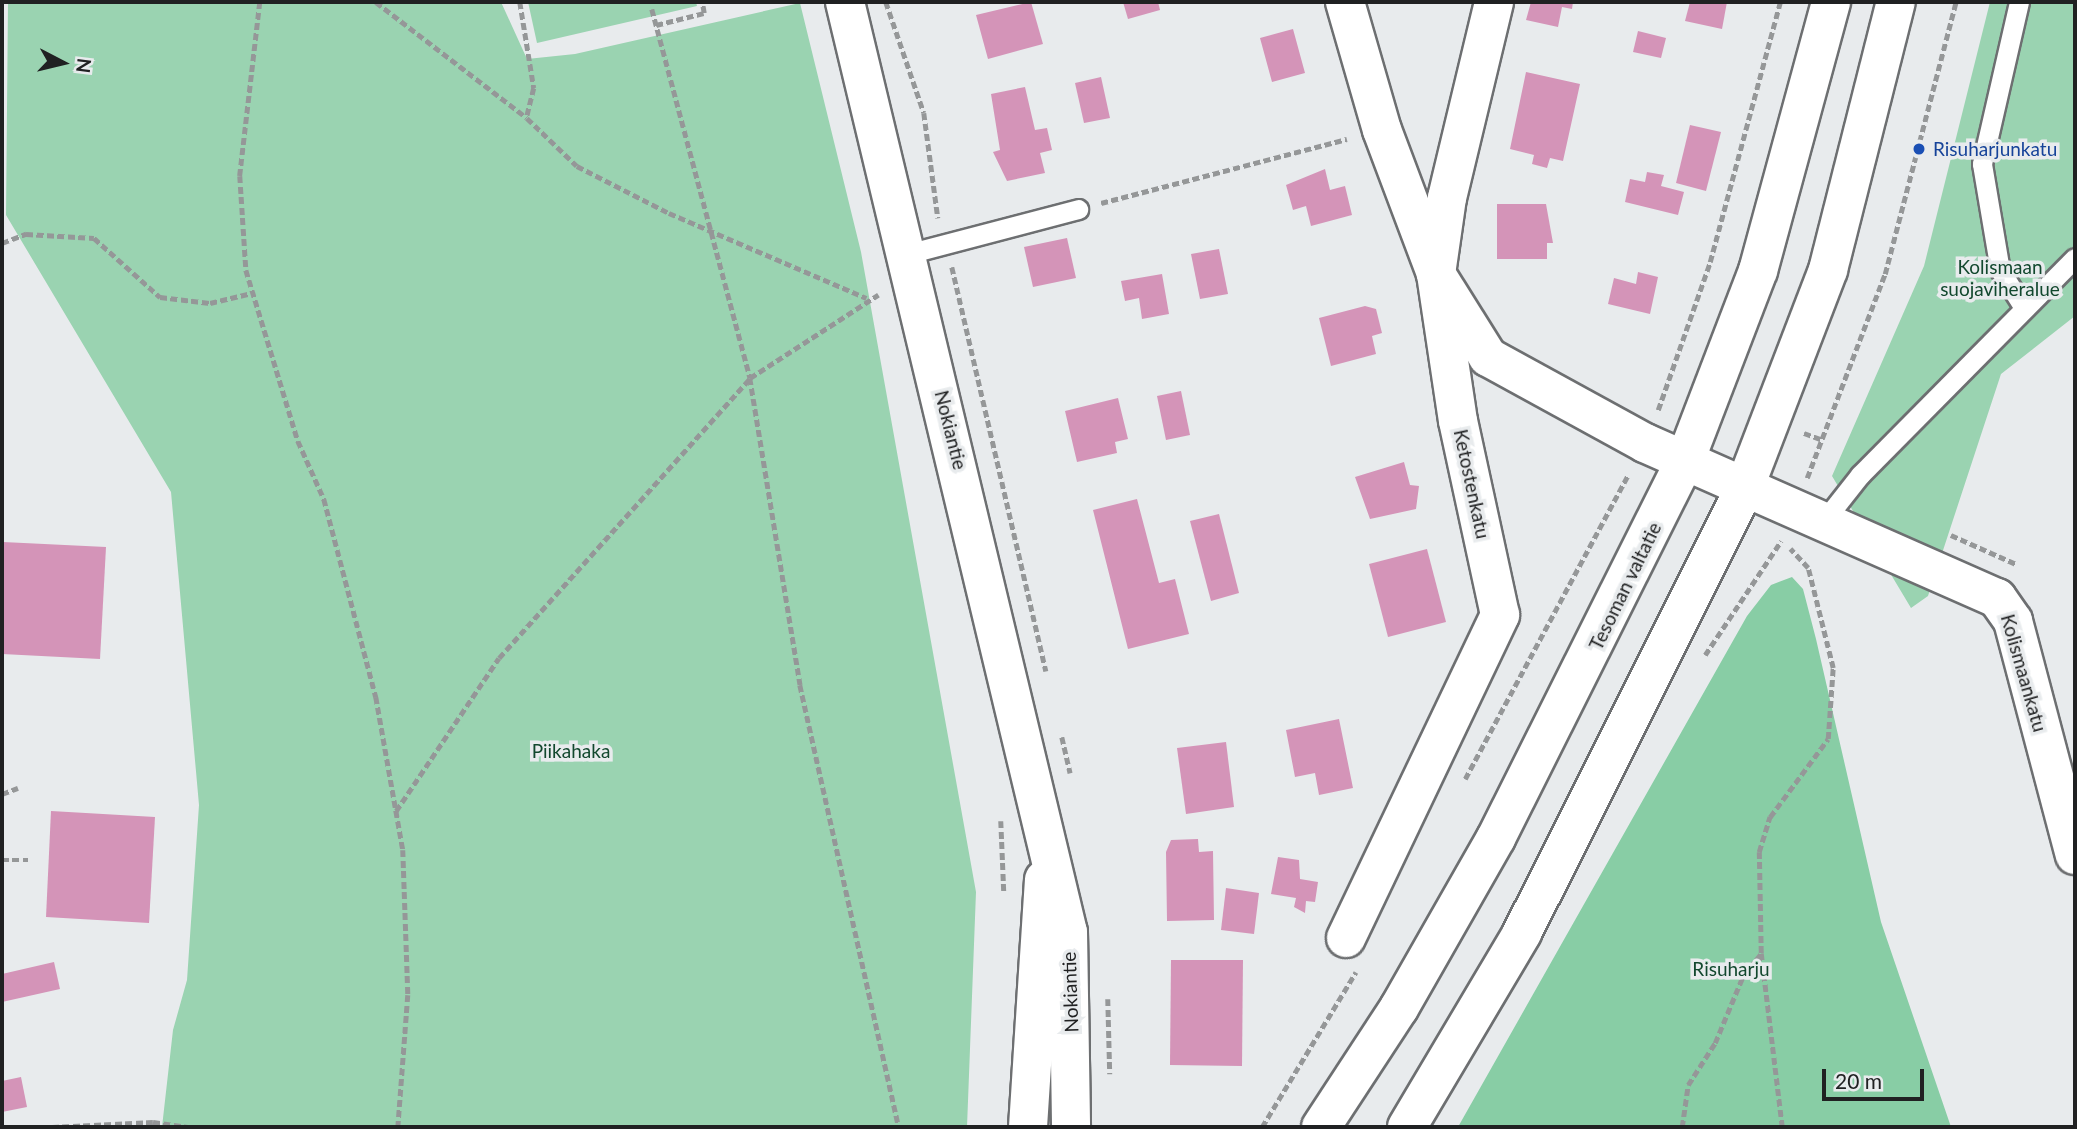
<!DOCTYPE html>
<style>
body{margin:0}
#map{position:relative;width:2077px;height:1129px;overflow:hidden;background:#e8ebed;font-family:Lato,sans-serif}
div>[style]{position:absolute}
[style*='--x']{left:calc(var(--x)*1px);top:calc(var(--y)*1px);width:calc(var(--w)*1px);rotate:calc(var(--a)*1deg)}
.green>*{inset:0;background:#9ad3b1}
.forest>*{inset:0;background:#88cda5}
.building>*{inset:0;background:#d494b8}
.path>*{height:4.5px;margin-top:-2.25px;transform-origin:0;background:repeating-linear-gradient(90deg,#959798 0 7px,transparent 0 10.5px)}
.roads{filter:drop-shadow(2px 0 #6d6f71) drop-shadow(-2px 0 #6d6f71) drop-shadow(0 2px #6d6f71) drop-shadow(0 -2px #6d6f71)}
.service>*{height:19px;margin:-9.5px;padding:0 9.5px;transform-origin:9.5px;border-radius:9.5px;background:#fff}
.minor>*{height:38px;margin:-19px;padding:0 19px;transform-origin:19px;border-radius:19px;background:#fff}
.secondary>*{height:38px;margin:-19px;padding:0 19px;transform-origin:19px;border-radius:19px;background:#fff}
.primary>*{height:38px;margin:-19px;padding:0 19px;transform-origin:19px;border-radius:19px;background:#fff}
.dots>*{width:19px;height:19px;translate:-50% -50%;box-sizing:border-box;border:4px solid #e8ebed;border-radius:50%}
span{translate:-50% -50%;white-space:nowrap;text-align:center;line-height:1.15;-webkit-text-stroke:7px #e8ebed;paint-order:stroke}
.transit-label{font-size:19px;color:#164399}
.left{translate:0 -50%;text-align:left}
.park-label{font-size:19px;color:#12482e}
.street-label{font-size:19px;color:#202122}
.frame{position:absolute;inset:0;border:4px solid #202122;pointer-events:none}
.north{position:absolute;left:28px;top:28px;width:70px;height:70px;-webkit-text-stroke:5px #e8ebed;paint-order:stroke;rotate:97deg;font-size:19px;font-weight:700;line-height:28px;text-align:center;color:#202122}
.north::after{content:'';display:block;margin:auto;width:24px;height:32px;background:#202122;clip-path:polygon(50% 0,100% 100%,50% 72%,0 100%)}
.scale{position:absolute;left:1822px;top:1069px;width:102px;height:32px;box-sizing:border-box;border:4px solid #202122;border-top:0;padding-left:9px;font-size:21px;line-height:24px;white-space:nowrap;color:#202122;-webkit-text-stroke:5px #e8ebed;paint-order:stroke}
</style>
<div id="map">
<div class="green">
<div style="clip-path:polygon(8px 2px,501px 2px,527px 59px,575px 54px,800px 3px,861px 252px,976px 892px,967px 1127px,162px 1127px,173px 1030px,187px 980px,199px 805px,171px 492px,6px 215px)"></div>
<div style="clip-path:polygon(528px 2px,696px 2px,697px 6px,537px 43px)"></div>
<div style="clip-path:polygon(1990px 2px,2075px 2px,2075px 316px,2001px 374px,1928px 596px,1911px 608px,1832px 476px,1924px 266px)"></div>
</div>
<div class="forest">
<div style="clip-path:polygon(1792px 577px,1803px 589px,1816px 639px,1881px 922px,1951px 1127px,1458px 1127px,1747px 616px,1771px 585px)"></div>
</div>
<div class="building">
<div style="clip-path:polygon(1031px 2px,1043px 44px,988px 59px,976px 15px)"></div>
<div style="clip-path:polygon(1123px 2px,1158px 2px,1160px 10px,1128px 19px)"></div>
<div style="clip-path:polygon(1531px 2px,1573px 2px,1572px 9px,1562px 7px,1558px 27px,1526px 20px)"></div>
<div style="clip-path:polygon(1690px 2px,1727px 2px,1722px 29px,1685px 21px)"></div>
<div style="clip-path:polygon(1293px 29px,1305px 73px,1272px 82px,1260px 38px)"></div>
<div style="clip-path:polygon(1638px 31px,1666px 38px,1661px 58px,1633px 52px)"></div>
<div style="clip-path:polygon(1526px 72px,1580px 84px,1563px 161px,1550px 158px,1547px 168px,1532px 164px,1534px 155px,1510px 149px)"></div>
<div style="clip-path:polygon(1101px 77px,1110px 118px,1084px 123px,1075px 83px)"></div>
<div style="clip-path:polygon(1025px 87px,1035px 130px,1047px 128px,1052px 150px,1040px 153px,1045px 173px,1007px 181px,993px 152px,1000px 150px,991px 94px)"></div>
<div style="clip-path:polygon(1690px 125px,1721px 132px,1706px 191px,1676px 183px)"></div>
<div style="clip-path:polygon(1325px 169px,1330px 190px,1345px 186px,1352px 215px,1311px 226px,1306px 206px,1293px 210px,1286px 185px)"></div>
<div style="clip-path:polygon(1647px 172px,1664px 175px,1661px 186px,1684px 192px,1678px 215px,1625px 202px,1630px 179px,1645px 182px)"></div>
<div style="clip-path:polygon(1497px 204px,1546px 204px,1553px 243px,1547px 243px,1547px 259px,1497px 259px)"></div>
<div style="clip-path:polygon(1067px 238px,1076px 278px,1033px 287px,1024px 247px)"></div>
<div style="clip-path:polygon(1219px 249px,1228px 294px,1200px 299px,1191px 254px)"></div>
<div style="clip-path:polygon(1638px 272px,1658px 277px,1650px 314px,1608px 304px,1614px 278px,1636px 284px)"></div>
<div style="clip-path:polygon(1162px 274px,1169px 314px,1142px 319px,1139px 298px,1125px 301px,1121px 281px)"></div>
<div style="clip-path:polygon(1365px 306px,1376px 309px,1382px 333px,1372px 336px,1376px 354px,1331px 366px,1319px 318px)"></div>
<div style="clip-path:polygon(1181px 391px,1190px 435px,1166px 440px,1157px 396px)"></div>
<div style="clip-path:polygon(1118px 398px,1128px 439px,1115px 442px,1117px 453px,1077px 462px,1065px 411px)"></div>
<div style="clip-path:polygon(1404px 462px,1410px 485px,1419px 486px,1416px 509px,1370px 519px,1355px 477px)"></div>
<div style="clip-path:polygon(1137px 499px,1159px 583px,1175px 579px,1189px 634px,1128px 649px,1093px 510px)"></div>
<div style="clip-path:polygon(1219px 514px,1239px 593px,1211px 601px,1190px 521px)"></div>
<div style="clip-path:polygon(3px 542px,106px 547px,100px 659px,2px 654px)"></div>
<div style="clip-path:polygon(1427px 549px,1446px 622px,1388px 637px,1369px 564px)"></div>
<div style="clip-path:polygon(1339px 719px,1353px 788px,1319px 795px,1315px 773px,1295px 777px,1286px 730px)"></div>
<div style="clip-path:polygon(1226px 742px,1234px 807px,1186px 814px,1177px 748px)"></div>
<div style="clip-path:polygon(51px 811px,155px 817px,149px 923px,46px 917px)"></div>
<div style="clip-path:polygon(1198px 839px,1199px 852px,1213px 851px,1214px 920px,1167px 921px,1166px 852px,1171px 840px)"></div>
<div style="clip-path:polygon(1278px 857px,1299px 860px,1300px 879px,1318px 882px,1315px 902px,1306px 901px,1305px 913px,1294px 907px,1296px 898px,1271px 894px)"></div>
<div style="clip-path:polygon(1226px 888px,1259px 893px,1254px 934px,1221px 930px)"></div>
<div style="clip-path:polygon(1171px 960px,1243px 960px,1242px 1066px,1170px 1065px)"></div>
<div style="clip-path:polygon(54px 962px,60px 989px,2px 1002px,2px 974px)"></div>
<div style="clip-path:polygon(21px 1077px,27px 1107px,2px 1112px,2px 1081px)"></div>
</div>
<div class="path">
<div style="--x:260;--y:2;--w:175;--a:96.6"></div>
<div style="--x:240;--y:176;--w:94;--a:86.3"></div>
<div style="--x:246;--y:270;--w:179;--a:73.1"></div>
<div style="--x:298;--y:441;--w:64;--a:65.9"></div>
<div style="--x:324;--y:499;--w:205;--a:75.3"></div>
<div style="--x:376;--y:697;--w:155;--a:80"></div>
<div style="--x:403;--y:850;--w:145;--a:88"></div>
<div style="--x:408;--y:995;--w:132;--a:94.3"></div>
<div style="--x:376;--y:2;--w:190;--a:37.5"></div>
<div style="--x:527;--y:118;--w:69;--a:43.8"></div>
<div style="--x:577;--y:166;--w:103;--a:27.1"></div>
<div style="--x:669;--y:213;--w:215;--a:23.3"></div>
<div style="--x:520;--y:2;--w:87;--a:80.8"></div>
<div style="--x:534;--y:88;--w:30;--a:104"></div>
<div style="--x:886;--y:2;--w:117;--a:71.1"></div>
<div style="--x:924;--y:113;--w:106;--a:82.4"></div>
<div style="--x:652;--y:9;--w:382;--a:75.1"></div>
<div style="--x:750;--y:378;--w:311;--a:80.7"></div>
<div style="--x:800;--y:685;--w:453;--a:77.4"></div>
<div style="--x:656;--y:25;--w:49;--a:-14"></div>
<div style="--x:704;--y:13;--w:11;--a:-100"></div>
<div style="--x:1101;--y:203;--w:254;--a:-14.6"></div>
<div style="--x:2;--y:243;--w:26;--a:-21"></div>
<div style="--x:26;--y:234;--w:68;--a:3.4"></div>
<div style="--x:94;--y:238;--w:89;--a:41.8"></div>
<div style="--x:160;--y:297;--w:50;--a:6.8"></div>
<div style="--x:210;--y:303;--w:43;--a:-13.4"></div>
<div style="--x:952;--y:267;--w:415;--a:76.9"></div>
<div style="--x:1658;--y:410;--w:157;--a:-70.6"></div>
<div style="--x:1710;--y:262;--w:269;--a:-74.9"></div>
<div style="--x:1804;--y:433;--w:20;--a:20"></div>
<div style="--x:1807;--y:478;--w:218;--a:-69.1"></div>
<div style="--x:1885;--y:274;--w:281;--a:-75.4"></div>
<div style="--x:1951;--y:535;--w:71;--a:24"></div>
<div style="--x:1705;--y:655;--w:137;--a:-56.3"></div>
<div style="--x:1062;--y:737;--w:37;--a:77"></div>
<div style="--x:1465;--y:779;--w:345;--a:-61.8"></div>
<div style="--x:2;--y:794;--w:17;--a:-21"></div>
<div style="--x:396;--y:811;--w:184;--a:-56.1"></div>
<div style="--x:499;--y:658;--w:376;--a:-48.1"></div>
<div style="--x:750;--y:378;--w:153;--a:-33"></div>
<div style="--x:1001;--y:821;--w:71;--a:87.6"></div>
<div style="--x:2;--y:860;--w:26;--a:0"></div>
<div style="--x:1108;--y:999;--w:75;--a:88.5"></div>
<div style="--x:52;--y:1127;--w:101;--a:-2.8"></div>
<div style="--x:153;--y:1122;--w:37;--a:8"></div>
<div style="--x:1262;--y:1127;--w:181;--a:-58.8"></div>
<div style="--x:1682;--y:1127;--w:42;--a:-81.9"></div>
<div style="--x:1688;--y:1085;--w:50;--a:-57.3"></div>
<div style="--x:1715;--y:1043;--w:73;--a:-67.3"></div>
<div style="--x:1743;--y:976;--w:28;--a:-51"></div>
<div style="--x:1782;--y:1127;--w:175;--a:-96.9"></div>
<div style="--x:1761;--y:953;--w:101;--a:-91.1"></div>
<div style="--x:1759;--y:852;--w:37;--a:-73"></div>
<div style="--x:1770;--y:817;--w:97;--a:-53.4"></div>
<div style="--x:1828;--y:739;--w:71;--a:-86"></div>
<div style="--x:1833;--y:668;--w:103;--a:-104"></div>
<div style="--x:1808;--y:568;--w:26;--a:-133"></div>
</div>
<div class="roads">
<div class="service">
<div style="--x:2019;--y:2;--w:166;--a:102.9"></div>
<div style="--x:1982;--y:164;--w:108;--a:80.4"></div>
<div style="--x:2000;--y:270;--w:45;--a:57.7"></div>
<div style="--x:907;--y:254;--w:177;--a:-14.7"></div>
<div style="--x:1823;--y:522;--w:60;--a:-51.8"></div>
<div style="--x:1860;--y:475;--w:305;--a:-45.3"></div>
</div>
<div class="minor">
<div style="--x:1345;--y:2;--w:133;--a:73.9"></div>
<div style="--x:1382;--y:130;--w:154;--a:69.4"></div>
<div style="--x:1436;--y:274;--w:98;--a:57.9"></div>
<div style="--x:1488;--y:357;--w:179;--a:28.7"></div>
<div style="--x:1645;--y:443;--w:385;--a:23.8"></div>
<div style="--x:1997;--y:598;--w:28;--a:55"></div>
<div style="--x:2013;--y:621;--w:242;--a:75.2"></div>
<div style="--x:1346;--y:938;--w:358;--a:-64.5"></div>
<div style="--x:1500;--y:615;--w:198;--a:-102.2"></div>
<div style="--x:1458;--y:421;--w:149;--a:-98.5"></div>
<div style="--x:1436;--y:274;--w:77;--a:-81.8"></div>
<div style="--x:1447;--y:198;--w:202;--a:-76.5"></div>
</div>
<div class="secondary">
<div style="--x:845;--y:2;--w:956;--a:76.52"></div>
<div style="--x:1068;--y:932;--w:195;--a:89.1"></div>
<div style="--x:1028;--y:1127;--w:248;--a:-86.3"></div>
</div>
<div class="primary">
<div style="--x:1321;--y:1127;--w:142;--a:-56.8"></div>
<div style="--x:1399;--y:1008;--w:196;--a:-60.3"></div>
<div style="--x:1496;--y:838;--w:422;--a:-63.4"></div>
<div style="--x:1685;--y:461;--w:204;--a:-69"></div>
<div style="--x:1758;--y:271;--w:279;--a:-74.8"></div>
<div style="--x:1407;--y:1127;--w:226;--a:-59.3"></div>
<div style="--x:1522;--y:933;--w:496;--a:-63.4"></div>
<div style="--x:1744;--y:489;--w:235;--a:-69"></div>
<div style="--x:1828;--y:270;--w:276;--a:-75.8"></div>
</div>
</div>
<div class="dots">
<div style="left:1919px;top:149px;background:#1a4fb4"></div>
</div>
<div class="transit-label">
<span class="left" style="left:1933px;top:149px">Risuharjunkatu</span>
</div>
<div class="park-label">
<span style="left:2000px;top:278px">Kolismaan<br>suojaviheralue</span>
<span style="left:571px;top:751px">Piikahaka</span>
<span style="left:1731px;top:969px">Risuharju</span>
</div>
<div class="street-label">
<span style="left:951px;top:430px;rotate:76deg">Nokiantie</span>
<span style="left:1472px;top:484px;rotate:78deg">Ketostenkatu</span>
<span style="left:1625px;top:586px;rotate:-64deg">Tesoman valtatie</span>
<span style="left:2024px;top:673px;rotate:74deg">Kolismaankatu</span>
<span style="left:1070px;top:992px;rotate:-92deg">Nokiantie</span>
</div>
<div class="frame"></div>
<div class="north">N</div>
<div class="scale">20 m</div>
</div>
